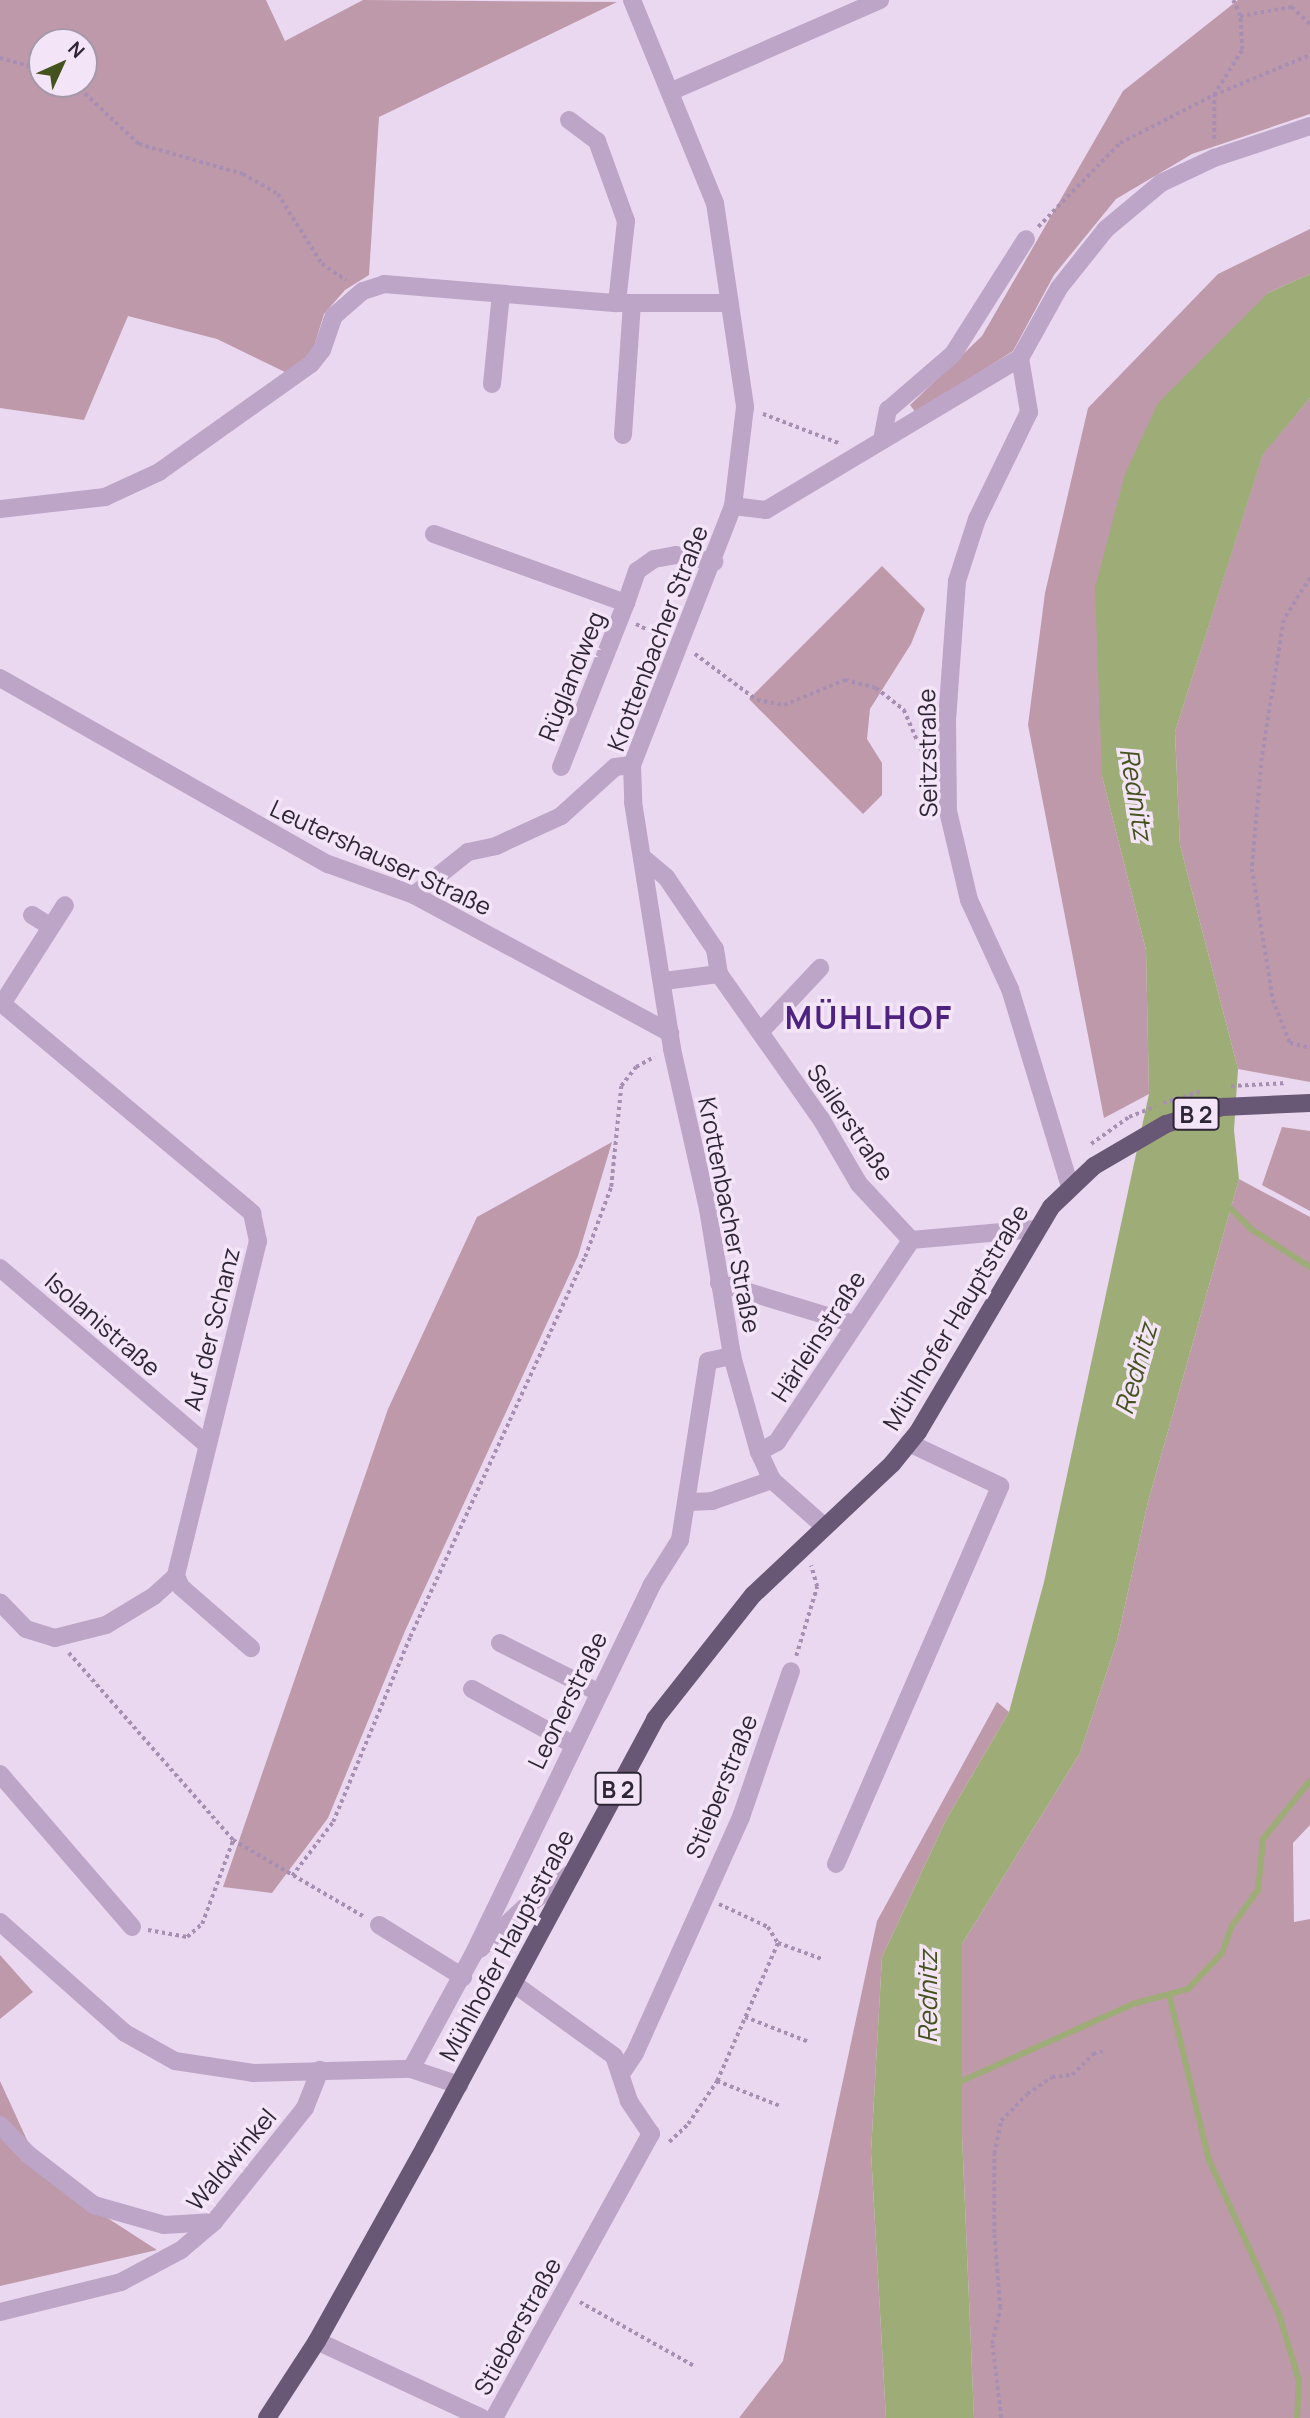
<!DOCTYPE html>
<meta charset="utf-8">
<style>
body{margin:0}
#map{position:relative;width:1310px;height:2418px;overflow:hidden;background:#ead8f0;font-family:Manrope,sans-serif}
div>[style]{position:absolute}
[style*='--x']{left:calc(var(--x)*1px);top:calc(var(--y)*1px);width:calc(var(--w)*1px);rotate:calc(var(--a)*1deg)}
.green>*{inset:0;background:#be99a9}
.water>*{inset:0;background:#9eac78}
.stream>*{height:6px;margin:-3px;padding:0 3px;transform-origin:3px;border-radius:3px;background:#9eac78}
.path>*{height:3.5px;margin-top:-1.75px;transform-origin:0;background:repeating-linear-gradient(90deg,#a78fb3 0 3.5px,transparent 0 7px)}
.minor>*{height:18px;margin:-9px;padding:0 9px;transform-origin:9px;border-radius:9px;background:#bda5c8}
.major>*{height:18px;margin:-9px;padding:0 9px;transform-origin:9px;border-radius:9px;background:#685775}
span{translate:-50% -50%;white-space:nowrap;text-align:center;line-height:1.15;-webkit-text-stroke:7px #f4e4f8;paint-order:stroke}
.shield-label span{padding:2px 5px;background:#f4e4f8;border:2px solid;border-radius:5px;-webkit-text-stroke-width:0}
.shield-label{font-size:23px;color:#2d2634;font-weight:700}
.street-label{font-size:24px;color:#2d2634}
.water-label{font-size:26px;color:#44531d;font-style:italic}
.district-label{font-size:32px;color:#4e2280;font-weight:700;letter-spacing:2px}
.north{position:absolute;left:28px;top:28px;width:70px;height:70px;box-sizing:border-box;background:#f4e4f8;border:2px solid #a498aa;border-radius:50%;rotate:45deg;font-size:19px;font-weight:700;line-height:28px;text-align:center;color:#2d2634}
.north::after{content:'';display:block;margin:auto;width:24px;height:32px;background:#44531d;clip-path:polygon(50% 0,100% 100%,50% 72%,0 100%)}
</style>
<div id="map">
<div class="green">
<div style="clip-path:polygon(evenodd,0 0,266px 0,285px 41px,363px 0,617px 2px,379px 117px,369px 275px,345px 290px,324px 314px,311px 356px,287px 373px,217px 339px,128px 316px,84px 420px,0 408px,0 0,42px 42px,84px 42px,84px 84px,42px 84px,42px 42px)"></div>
<div style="clip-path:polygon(1238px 0,1310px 0,1310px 114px,1192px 154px,1116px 199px,1054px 275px,1013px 351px,916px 413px,910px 405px,982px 336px,1123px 91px)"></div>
<div style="clip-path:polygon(1310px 229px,1310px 274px,1268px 293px,1102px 776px,1146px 950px,1149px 1094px,1104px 1118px,1028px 725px,1045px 593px,1088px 408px,1218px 274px)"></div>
<div style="clip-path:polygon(1310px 398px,1310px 1082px,1238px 1069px,1180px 845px,1175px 732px,1263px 453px)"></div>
<div style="clip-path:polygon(882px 566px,925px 609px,911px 644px,870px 709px,867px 739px,882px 763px,882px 795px,863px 814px,749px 699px)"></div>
<div style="clip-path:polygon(1282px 1127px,1310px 1131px,1310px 1211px,1262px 1185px)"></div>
<div style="clip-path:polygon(612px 1142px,578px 1256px,405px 1631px,328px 1818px,272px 1893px,223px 1887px,388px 1409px,477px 1217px)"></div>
<div style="clip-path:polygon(1239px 1179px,1310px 1217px,1310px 1825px,1293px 1843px,1294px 1922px,1310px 1919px,1310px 2418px,974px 2418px,962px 2134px,962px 1944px,1080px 1753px,1117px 1641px,1148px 1502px)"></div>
<div style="clip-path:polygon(997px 1702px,1009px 1712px,946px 1820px,882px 1957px,871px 2152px,886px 2418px,739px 2418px,783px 2361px,877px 1921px)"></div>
<div style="clip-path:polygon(0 1955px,33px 1992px,0 2019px)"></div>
<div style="clip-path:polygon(0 2081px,44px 2177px,157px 2250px,0 2286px)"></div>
</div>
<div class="water">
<div style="clip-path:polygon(1310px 274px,1310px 398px,1263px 454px,1175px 732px,1180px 845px,1238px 1069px,1234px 1130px,1239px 1179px,1148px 1502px,1117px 1641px,1080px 1753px,962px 1944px,962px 2134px,974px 2418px,886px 2418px,871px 2152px,882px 1957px,946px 1820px,1009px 1712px,1044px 1582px,1149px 1094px,1146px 950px,1102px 776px,1095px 588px,1125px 474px,1158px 403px,1268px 293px)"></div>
</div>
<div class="stream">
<div style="--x:1225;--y:1203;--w:37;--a:45"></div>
<div style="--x:1251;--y:1229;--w:70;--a:32.8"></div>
<div style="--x:1169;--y:1994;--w:171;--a:76.5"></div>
<div style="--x:1209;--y:2160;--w:169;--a:65.6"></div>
<div style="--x:1279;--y:2314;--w:70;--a:73.4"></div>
<div style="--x:1299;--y:2381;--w:37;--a:93"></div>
<div style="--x:955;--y:2084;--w:195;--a:-24.2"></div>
<div style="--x:1133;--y:2004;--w:57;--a:-15.3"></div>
<div style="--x:1188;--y:1989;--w:50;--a:-46.6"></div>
<div style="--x:1222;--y:1953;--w:29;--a:-70"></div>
<div style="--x:1232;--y:1926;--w:44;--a:-54.2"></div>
<div style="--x:1258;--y:1890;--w:51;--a:-84.4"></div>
<div style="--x:1263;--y:1839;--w:75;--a:-51"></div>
</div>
<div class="path">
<div style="--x:1240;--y:16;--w:53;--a:-9.8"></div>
<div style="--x:1292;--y:7;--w:25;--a:43"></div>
<div style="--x:0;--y:58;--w:44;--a:15.9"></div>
<div style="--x:75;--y:84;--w:88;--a:43.2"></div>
<div style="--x:139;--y:144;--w:108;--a:16.1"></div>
<div style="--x:243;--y:174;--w:40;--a:29.7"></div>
<div style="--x:278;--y:194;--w:83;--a:57.8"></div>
<div style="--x:322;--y:264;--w:29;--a:34"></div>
<div style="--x:1214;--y:139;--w:44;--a:-90"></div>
<div style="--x:1214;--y:95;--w:53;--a:-58.1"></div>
<div style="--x:1242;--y:50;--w:34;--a:-93"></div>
<div style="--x:1240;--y:16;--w:17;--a:-114"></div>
<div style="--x:1038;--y:227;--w:117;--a:-45.7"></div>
<div style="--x:1120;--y:143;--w:106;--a:-27.1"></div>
<div style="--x:1214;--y:95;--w:104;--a:-22.6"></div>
<div style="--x:763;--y:414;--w:84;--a:21"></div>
<div style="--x:1310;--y:578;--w:49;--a:121.8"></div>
<div style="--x:1284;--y:620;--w:140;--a:99.1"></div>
<div style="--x:1262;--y:758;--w:111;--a:95.1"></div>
<div style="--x:1252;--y:869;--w:133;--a:80.9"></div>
<div style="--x:1273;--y:1000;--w:46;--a:68.4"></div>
<div style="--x:1290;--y:1043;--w:21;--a:14"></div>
<div style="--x:636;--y:624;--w:30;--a:27"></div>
<div style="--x:695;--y:654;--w:77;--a:36.6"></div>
<div style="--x:757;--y:700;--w:27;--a:10"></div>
<div style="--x:784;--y:705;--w:66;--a:-22.3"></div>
<div style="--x:845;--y:680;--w:32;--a:14"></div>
<div style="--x:876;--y:688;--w:36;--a:38"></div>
<div style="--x:904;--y:710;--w:58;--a:66.5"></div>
<div style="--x:1231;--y:1086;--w:55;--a:-3.1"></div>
<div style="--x:1163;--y:1103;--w:42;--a:-16.7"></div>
<div style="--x:1091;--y:1144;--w:47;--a:-35.4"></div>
<div style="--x:1129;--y:1117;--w:29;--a:-22"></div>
<div style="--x:69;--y:1653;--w:249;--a:48.7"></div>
<div style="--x:233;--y:1840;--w:153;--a:30.3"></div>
<div style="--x:796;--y:1656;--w:72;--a:-73.1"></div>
<div style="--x:817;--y:1587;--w:22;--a:-106"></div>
<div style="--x:292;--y:1876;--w:68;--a:-52.8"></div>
<div style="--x:333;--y:1822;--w:200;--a:-67.4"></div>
<div style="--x:410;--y:1637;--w:418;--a:-65.3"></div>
<div style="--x:585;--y:1257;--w:75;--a:-69.6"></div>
<div style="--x:611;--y:1187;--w:101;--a:-84.3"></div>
<div style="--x:621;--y:1086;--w:24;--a:-52"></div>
<div style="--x:636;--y:1067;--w:21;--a:-29"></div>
<div style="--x:719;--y:1904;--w:54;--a:25.1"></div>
<div style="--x:768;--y:1927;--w:19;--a:58"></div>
<div style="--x:778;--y:1943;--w:47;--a:20"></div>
<div style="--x:148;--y:1930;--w:40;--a:10"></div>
<div style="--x:187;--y:1937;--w:20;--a:-41"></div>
<div style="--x:202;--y:1924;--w:90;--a:-69.7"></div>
<div style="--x:745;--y:2017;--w:69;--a:21.3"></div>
<div style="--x:717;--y:2081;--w:68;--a:21.6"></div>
<div style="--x:669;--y:2142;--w:26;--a:-43"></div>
<div style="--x:688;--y:2124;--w:52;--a:-56"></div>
<div style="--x:717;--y:2081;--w:151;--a:-66.2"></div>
<div style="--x:580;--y:2302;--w:131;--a:29.3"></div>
<div style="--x:1001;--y:2418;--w:75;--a:-96.9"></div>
<div style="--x:992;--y:2344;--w:37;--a:-77"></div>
<div style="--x:1000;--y:2308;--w:75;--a:-94.6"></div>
<div style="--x:994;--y:2233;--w:79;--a:-90"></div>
<div style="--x:994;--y:2154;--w:34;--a:-78"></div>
<div style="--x:1001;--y:2121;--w:37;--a:-46"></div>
<div style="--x:1027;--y:2094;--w:30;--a:-34"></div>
<div style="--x:1052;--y:2077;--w:20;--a:-6"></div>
<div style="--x:1072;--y:2075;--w:30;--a:-45"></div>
<div style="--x:1093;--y:2054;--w:10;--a:-17"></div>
</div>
<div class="minor">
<div style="--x:632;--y:0;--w:219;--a:67.8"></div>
<div style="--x:715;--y:203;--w:206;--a:81.6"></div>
<div style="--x:745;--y:407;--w:100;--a:96.9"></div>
<div style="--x:733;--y:506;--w:278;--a:111.3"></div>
<div style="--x:632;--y:765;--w:37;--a:88"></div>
<div style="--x:633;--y:802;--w:250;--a:81"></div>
<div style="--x:672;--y:1049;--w:164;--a:77.3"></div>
<div style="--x:708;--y:1209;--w:149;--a:80.7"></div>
<div style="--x:732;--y:1356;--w:100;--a:74.3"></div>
<div style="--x:759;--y:1452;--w:31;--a:65"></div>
<div style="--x:772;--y:1480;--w:71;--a:41.6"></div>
<div style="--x:672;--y:91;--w:227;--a:-23.6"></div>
<div style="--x:569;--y:120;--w:35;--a:37"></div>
<div style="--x:597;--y:141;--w:85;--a:70.1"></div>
<div style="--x:626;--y:221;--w:82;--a:96.3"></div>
<div style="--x:1020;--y:358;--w:55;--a:80.5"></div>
<div style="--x:1029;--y:412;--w:119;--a:115.9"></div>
<div style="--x:977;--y:519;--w:65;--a:107.9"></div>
<div style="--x:957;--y:581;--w:138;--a:94.1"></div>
<div style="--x:947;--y:719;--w:92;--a:89.4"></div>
<div style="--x:948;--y:811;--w:91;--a:76.7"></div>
<div style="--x:969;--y:900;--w:98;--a:65.3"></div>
<div style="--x:1010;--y:989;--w:206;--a:73.1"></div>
<div style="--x:492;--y:384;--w:90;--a:-84.3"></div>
<div style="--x:623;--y:435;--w:132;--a:-86.1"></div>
<div style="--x:882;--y:440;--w:31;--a:-79"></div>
<div style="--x:888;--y:410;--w:86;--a:-40.7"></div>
<div style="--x:953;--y:354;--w:136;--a:-57.6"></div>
<div style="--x:733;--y:506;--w:33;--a:7"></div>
<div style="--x:766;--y:510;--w:296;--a:-30.9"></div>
<div style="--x:1020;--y:358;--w:80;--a:-60.9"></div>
<div style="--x:1059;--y:288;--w:75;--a:-51.5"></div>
<div style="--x:1106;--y:229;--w:72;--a:-39.9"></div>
<div style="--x:1161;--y:183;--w:59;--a:-25.3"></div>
<div style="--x:1214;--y:158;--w:101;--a:-18.4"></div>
<div style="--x:0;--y:509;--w:106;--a:-6.5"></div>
<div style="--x:105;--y:497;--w:60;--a:-24.8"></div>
<div style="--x:159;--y:472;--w:186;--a:-35.4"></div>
<div style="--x:311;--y:364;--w:18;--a:-52"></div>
<div style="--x:322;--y:350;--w:36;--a:-71"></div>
<div style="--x:334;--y:316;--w:38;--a:-41"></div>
<div style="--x:363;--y:291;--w:22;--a:-18"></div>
<div style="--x:384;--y:284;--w:234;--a:4.7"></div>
<div style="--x:617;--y:303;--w:112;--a:0"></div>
<div style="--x:434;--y:534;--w:204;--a:19.8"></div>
<div style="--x:626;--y:603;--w:34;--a:-71"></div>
<div style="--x:637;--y:571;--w:21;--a:-35"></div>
<div style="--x:654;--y:559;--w:22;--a:-10"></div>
<div style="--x:676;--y:555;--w:39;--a:10"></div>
<div style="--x:0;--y:678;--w:377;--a:29.6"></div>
<div style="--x:328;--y:864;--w:91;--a:19.8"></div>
<div style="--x:414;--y:895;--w:291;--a:28.3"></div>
<div style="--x:561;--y:767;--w:176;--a:-68.4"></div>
<div style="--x:642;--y:857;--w:31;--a:40"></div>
<div style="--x:666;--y:877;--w:87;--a:55.8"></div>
<div style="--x:715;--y:949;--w:25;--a:81"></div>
<div style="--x:719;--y:974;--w:177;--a:54.9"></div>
<div style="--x:821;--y:1119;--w:75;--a:59.7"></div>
<div style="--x:859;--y:1184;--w:76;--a:47.1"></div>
<div style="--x:414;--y:895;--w:69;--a:-38.5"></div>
<div style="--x:468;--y:852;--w:29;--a:-12"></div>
<div style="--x:496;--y:846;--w:72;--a:-24.8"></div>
<div style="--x:561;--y:816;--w:73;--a:-42.2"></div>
<div style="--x:615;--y:767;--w:17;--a:-7"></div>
<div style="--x:32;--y:915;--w:22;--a:32"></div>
<div style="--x:664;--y:981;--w:55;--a:-7.3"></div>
<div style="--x:0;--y:1002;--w:329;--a:39.9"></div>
<div style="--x:252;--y:1213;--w:29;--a:78"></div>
<div style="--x:258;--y:1241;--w:345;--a:103.8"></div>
<div style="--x:176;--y:1576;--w:30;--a:138"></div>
<div style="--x:154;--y:1596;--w:56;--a:148.9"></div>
<div style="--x:106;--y:1625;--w:53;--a:165.7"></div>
<div style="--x:55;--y:1638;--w:30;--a:-163"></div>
<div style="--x:26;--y:1629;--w:37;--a:-134"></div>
<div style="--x:2;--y:1004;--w:117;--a:-57.5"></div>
<div style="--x:760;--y:1032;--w:88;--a:-46.8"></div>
<div style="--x:911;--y:1240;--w:124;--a:-5.1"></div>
<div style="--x:0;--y:1268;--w:272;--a:40.5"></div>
<div style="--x:719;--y:1283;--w:141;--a:16.9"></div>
<div style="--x:759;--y:1452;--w:21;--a:-29"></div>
<div style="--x:777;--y:1442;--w:242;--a:-56.4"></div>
<div style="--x:687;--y:1502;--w:25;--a:-2"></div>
<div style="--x:712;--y:1501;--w:64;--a:-19.3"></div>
<div style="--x:176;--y:1576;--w:12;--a:66"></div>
<div style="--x:181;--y:1587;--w:93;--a:41.1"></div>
<div style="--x:500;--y:1643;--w:110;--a:26.6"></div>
<div style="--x:472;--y:1689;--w:114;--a:28.8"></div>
<div style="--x:0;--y:1774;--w:202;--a:49.2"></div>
<div style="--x:836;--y:1864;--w:412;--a:-66.5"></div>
<div style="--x:1000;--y:1486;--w:101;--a:-154.7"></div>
<div style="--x:0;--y:1922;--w:167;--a:41.6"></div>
<div style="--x:125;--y:2033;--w:57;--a:29.2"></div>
<div style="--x:175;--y:2061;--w:79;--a:8.7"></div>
<div style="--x:253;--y:2073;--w:158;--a:-1.5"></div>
<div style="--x:411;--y:2069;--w:51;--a:18.4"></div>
<div style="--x:379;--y:1925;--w:99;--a:31.8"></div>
<div style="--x:480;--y:1949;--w:60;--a:-43"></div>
<div style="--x:524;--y:1908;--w:62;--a:-36.5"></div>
<div style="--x:411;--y:2069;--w:130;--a:-61.5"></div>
<div style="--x:473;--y:1955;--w:410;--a:-64.2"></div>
<div style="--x:651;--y:1586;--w:54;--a:-57.8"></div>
<div style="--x:680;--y:1540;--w:181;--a:-81.1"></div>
<div style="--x:708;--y:1361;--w:25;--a:-12"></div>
<div style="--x:621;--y:2074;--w:25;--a:-56"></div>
<div style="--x:635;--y:2053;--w:259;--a:-65.8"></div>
<div style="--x:741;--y:1817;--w:154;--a:-71.1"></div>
<div style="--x:0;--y:2125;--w:42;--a:46"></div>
<div style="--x:29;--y:2155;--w:82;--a:37.6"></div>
<div style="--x:94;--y:2205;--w:73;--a:15.9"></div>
<div style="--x:164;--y:2225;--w:50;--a:-3.4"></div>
<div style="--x:0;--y:2312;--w:125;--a:-13.9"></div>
<div style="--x:121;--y:2282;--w:68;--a:-28.1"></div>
<div style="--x:181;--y:2250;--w:43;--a:-40.3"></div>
<div style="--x:214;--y:2222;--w:146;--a:-51.4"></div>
<div style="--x:305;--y:2108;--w:41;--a:-68.5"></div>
<div style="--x:317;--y:2341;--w:182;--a:25"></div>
<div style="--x:494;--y:2418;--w:325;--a:-61.1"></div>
<div style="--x:651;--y:2134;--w:40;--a:-124"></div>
<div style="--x:629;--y:2101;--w:47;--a:-108.4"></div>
<div style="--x:614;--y:2056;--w:123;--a:-144.2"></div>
</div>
<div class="major">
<div style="--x:267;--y:2418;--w:92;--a:-57"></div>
<div style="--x:317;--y:2341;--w:222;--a:-60.9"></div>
<div style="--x:425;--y:2147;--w:486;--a:-61.7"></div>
<div style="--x:655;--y:1719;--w:158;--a:-51.7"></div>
<div style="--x:753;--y:1595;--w:191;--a:-43.3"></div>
<div style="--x:892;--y:1464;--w:41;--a:-50.9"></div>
<div style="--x:918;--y:1432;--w:261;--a:-59.4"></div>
<div style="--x:1051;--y:1207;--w:59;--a:-43.6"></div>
<div style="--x:1094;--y:1166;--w:83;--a:-30.3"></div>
<div style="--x:1166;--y:1124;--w:59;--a:-16.9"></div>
<div style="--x:1222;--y:1107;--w:88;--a:-2.6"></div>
</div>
<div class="shield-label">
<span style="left:1196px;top:1114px">B 2</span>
<span style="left:618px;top:1789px">B 2</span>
</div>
<div class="street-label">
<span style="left:657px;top:638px;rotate:-69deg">Krottenbacher Straße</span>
<span style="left:571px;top:676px;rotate:-68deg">Rüglandweg</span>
<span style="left:927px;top:753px;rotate:-91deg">Seitzstraße</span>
<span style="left:381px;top:857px;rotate:25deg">Leutershauser Straße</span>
<span style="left:851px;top:1122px;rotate:56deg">Seilerstraße</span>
<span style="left:730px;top:1215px;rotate:79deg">Krottenbacher Straße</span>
<span style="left:955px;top:1317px;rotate:-59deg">Mühlhofer Hauptstraße</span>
<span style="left:103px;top:1324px;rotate:41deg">Isolanistraße</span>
<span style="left:211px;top:1329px;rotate:-76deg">Auf der Schanz</span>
<span style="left:818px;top:1336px;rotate:-57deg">Härleinstraße</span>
<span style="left:567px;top:1700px;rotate:-64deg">Leonerstraße</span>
<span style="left:721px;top:1786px;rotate:-68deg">Stieberstraße</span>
<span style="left:506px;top:1945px;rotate:-62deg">Mühlhofer Hauptstraße</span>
<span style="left:231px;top:2159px;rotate:-50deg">Waldwinkel</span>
<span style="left:517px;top:2326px;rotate:-61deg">Stieberstraße</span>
</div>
<div class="water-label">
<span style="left:1136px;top:794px;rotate:81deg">Rednitz</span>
<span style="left:1136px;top:1369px;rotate:-74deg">Rednitz</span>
<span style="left:928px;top:1997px;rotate:-90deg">Rednitz</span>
</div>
<div class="district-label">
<span style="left:869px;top:1017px">MÜHLHOF</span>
</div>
<div class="north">N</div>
</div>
